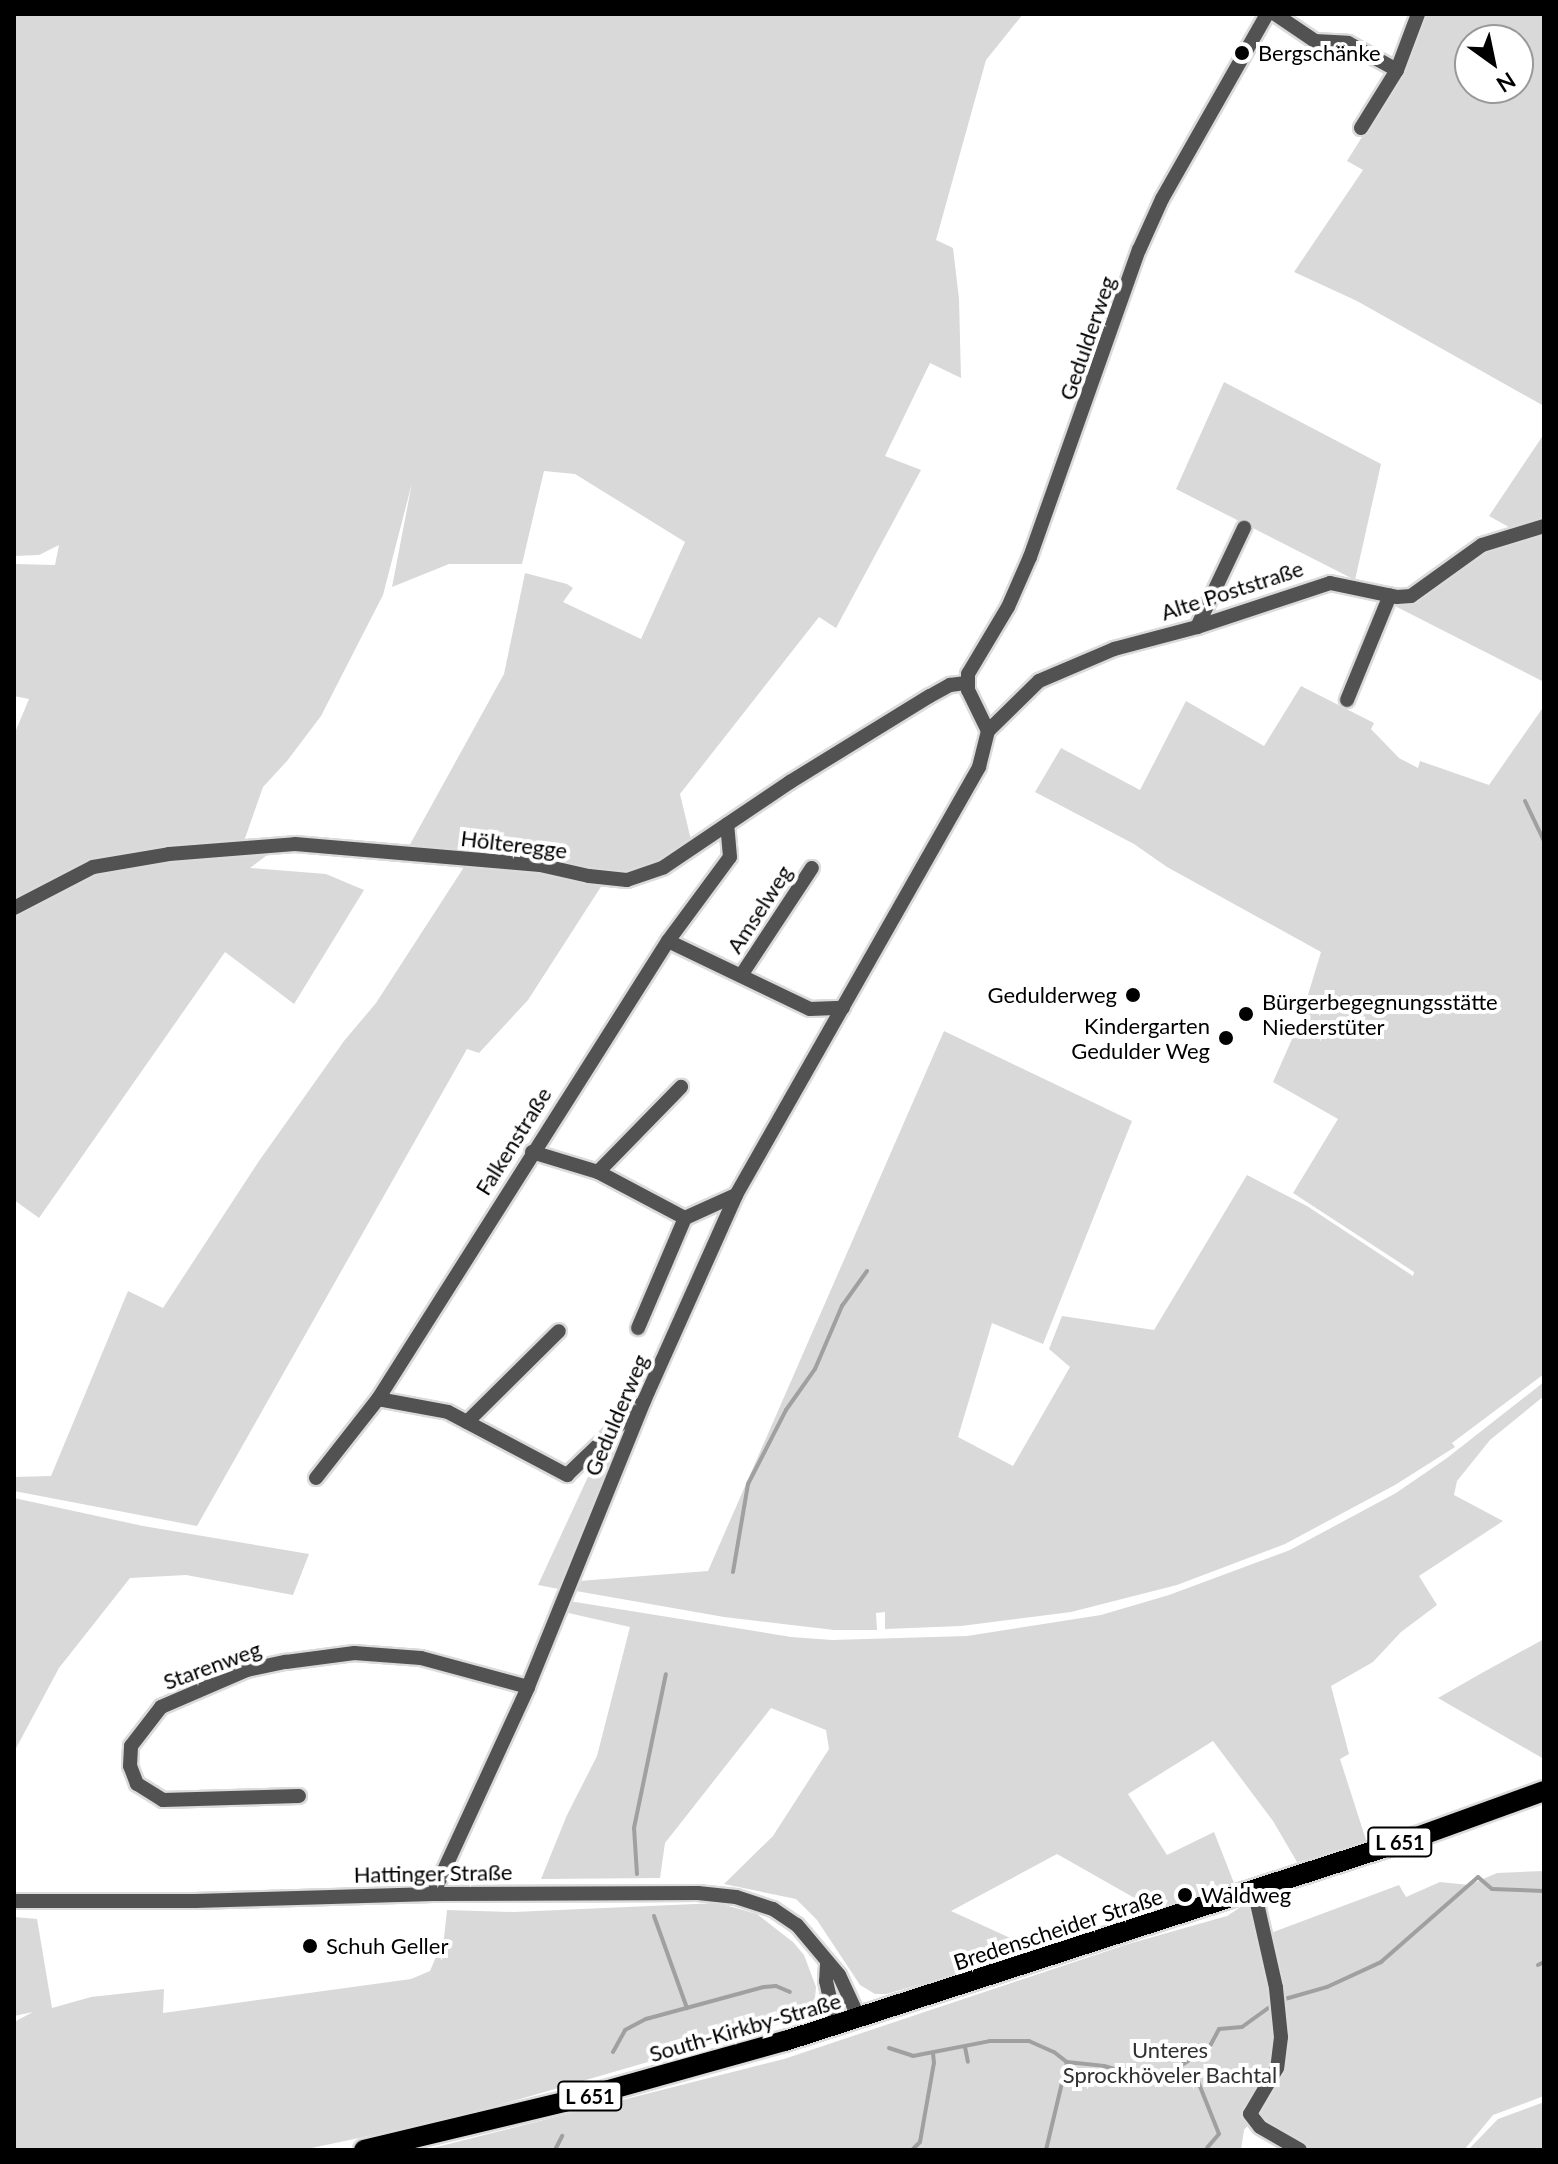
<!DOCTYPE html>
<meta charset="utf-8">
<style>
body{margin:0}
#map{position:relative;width:1558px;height:2164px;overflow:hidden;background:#fff;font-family:Lato,sans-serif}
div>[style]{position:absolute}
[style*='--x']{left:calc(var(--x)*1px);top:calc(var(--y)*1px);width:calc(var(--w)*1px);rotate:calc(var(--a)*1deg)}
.green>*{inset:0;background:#d9d9d9}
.stream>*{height:4px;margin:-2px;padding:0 2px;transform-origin:2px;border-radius:2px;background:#a0a0a0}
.roads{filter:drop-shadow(2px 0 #dbdbdb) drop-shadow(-2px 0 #dbdbdb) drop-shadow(0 2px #dbdbdb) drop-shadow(0 -2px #dbdbdb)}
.street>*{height:14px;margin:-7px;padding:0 7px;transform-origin:7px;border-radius:7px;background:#525252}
.primary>*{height:20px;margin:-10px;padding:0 10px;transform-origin:10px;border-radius:10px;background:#000}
.dots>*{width:22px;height:22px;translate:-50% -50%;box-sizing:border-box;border:4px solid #fff;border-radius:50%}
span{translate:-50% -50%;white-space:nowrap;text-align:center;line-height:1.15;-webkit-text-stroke:8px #fff;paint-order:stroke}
.shield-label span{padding:2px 6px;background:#fff;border:2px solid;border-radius:6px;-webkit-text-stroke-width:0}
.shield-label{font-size:20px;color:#000;font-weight:700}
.poi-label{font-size:22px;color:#000}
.left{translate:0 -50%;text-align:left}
.right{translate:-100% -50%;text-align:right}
.street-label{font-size:22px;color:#000}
.park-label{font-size:22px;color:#303030}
.frame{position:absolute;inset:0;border:16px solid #000;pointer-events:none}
.north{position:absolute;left:1454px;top:24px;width:80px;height:80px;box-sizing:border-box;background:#fff;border:2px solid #999;border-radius:50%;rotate:147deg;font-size:22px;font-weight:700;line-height:32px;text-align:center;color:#000}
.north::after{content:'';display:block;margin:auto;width:28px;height:36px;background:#000;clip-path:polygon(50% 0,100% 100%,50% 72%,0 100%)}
</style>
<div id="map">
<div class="green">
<div style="clip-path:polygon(14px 14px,1023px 14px,986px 60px,936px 240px,953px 248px,959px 299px,961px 378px,930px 363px,885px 456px,921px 470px,836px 628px,819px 617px,680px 794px,691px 840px,660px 862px,623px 873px,408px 848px,504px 674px,525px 573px,567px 584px,573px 588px,563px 602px,641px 639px,685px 542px,575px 474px,544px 471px,522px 564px,449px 564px,392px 587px,412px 483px,383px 595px,321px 716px,287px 761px,263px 787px,243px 844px,275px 849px,250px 868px,326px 874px,364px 890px,294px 1004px,225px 952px,39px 1218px,14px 1200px,14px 735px,29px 699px,14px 696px,14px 564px,55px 565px,59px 545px,39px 555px,14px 556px)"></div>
<div style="clip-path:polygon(evenodd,1423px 14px,1544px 14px,1544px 406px,1357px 301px,1294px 272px,1363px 170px,1347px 161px,1402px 73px,1423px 14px,1470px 40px,1518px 40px,1518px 88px,1470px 88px,1470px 40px)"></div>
<div style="clip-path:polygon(1224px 382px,1381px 464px,1355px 580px,1176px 489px)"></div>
<div style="clip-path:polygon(1544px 434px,1544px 521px,1514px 530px,1489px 516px)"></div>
<div style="clip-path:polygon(1544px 531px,1544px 682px,1393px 605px,1414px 601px,1487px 550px)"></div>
<div style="clip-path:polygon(1301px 686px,1374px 723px,1371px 729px,1399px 758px,1418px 768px,1420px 761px,1489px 785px,1544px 706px,1544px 1374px,1452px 1443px,1455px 1447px,1395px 1485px,1285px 1544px,1177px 1585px,1071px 1612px,961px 1626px,885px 1629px,885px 1612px,876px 1613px,877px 1630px,834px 1630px,724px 1617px,576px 1591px,579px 1581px,708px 1571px,944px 1031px,1132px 1121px,1043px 1344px,992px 1323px,958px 1437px,1013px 1466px,1070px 1367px,1049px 1349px,1062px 1316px,1154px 1330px,1247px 1175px,1307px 1206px,1413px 1276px,1414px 1272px,1293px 1193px,1338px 1119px,1273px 1082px,1300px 1021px,1321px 952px,1167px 867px,1134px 844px,1035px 792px,1061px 748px,1140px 790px,1186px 701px,1264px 746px)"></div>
<div style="clip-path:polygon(466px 864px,538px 869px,604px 882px,528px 1000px,479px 1053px,467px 1049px,197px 1526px,14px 1491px,14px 1477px,51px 1476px,128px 1291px,163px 1308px,259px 1161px,344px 1041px,376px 1003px)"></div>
<div style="clip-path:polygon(1544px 1382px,1544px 1396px,1490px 1440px,1457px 1481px,1454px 1495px,1503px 1521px,1419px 1576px,1437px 1605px,1401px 1632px,1373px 1662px,1331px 1686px,1349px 1754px,1340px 1759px,1367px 1843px,1297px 1862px,1273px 1821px,1213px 1741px,1128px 1794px,1167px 1855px,1214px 1832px,1234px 1883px,1154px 1909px,1057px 1854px,951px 1911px,1037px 1950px,887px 1994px,875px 1994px,860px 1985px,817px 1920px,796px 1899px,724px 1884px,773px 1836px,829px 1749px,826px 1730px,771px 1708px,665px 1843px,660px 1878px,541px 1879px,567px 1815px,597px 1756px,630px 1627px,564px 1612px,569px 1601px,791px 1637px,832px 1640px,967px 1636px,1101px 1615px,1169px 1595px,1290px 1550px,1396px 1493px,1447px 1458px)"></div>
<div style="clip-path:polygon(634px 1421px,564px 1590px,538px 1585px,592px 1468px)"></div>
<div style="clip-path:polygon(14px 1498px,143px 1526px,309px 1554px,293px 1595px,186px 1575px,130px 1578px,59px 1668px,14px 1752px)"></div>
<div style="clip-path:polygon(1544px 1639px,1544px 1759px,1438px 1698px,1480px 1674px)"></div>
<div style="clip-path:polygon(1544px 1871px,1544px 2096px,1493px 2115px,1464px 2150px,1306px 2150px,1249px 2124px,1244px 2130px,1241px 2150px,425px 2150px,784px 2059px,1128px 1944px,1227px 1916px,1250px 1901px,1268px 1934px,1399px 1885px,1406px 1897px,1440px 1882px,1469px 1885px,1497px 1873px)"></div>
<div style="clip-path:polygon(718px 1903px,757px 1914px,793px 1942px,804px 1955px,816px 1987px,814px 2010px,807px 2016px,454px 2118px,302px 2150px,14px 2150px,14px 2022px,33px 2012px,14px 2016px,14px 1917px,37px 1919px,52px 2008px,91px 1997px,164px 1989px,163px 2013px,411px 1979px,430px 1971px,444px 1938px,447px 1910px,514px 1912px)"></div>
<div style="clip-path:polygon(1544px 2102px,1544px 2150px,1468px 2150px,1498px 2119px)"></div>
</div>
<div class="stream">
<div style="--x:1525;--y:801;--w:44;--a:64.6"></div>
<div style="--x:733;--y:1572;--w:89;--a:-80.3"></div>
<div style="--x:748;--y:1484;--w:83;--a:-62.8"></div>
<div style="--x:786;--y:1410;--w:50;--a:-54.7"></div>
<div style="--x:815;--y:1369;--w:69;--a:-66.8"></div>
<div style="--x:842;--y:1306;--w:43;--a:-54.5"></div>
<div style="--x:637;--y:1874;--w:46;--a:-93.7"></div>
<div style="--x:634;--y:1828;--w:157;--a:-78.3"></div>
<div style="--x:654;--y:1916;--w:98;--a:70.3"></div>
<div style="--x:1538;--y:1965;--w:7;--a:-27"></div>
<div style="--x:1285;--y:1999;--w:44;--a:-15.9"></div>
<div style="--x:1327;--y:1987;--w:60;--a:-24.8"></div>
<div style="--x:1381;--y:1962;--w:129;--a:-41.2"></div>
<div style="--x:1478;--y:1877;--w:18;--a:41"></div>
<div style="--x:1492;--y:1889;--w:52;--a:2.2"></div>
<div style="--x:965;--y:2047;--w:15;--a:79"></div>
<div style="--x:889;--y:2048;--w:25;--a:18"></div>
<div style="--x:913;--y:2056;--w:78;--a:-11"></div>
<div style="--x:990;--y:2041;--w:39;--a:0"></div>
<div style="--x:1029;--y:2041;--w:27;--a:24"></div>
<div style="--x:1054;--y:2052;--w:16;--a:38"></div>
<div style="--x:1067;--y:2062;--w:37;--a:6"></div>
<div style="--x:1104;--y:2066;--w:41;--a:15.8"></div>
<div style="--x:1143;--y:2077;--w:21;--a:0"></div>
<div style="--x:1164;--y:2077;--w:55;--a:-34"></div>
<div style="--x:1210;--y:2046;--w:19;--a:-62"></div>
<div style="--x:1219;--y:2029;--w:23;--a:-5"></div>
<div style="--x:1242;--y:2027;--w:37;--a:-36"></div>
<div style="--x:613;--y:2052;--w:25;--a:-61"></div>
<div style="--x:625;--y:2030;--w:24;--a:-28"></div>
<div style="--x:646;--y:2019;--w:122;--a:-15.2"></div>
<div style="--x:764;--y:1987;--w:12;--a:-5"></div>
<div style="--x:776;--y:1986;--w:15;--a:23"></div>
<div style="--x:1175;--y:2067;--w:18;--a:47"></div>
<div style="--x:1187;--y:2080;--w:10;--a:-6"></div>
<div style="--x:1197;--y:2079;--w:59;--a:68.2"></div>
<div style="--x:1219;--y:2134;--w:18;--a:131"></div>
<div style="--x:555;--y:2150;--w:16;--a:-63"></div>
<div style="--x:912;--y:2150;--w:11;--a:-45"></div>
<div style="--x:920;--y:2142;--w:80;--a:-80"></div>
<div style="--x:934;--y:2063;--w:10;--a:-96"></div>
<div style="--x:1046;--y:2150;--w:90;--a:-76.6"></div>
</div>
<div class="roads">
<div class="street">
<div style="--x:1275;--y:14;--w:48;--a:34"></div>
<div style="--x:1315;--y:41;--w:33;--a:3"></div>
<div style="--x:1348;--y:43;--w:56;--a:28.9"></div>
<div style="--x:1361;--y:128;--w:68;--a:-58.2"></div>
<div style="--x:1397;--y:70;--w:60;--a:-69.4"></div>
<div style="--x:1197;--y:627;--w:110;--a:-64.6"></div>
<div style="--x:1347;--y:700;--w:113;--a:-67.7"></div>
<div style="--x:988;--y:731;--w:71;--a:-44.4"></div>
<div style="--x:1039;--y:681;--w:82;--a:-23.1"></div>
<div style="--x:1114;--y:649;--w:86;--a:-14.8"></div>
<div style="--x:1197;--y:627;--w:140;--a:-18.3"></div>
<div style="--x:1330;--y:583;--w:68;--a:11.8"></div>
<div style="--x:1397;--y:597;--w:14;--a:-4"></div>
<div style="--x:1411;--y:596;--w:87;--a:-35.7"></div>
<div style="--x:1482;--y:545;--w:65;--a:-17"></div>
<div style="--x:14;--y:908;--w:89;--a:-27.4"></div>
<div style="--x:93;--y:867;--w:77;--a:-9.7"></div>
<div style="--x:169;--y:854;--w:126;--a:-4.5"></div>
<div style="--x:295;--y:844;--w:246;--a:4.9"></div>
<div style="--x:540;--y:865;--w:50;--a:12.7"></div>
<div style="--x:589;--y:876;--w:38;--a:6"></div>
<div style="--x:627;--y:880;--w:39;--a:-19"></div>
<div style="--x:664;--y:867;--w:152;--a:-34"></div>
<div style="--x:790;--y:782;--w:164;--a:-31.6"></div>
<div style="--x:930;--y:696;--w:23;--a:-29"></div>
<div style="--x:950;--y:685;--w:16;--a:-7"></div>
<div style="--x:668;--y:941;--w:157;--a:25.6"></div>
<div style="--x:810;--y:1009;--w:33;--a:-2"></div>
<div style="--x:742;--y:974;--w:127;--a:-56.6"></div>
<div style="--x:532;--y:1152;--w:69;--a:16.9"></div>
<div style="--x:598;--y:1172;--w:98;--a:27.9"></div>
<div style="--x:685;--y:1218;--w:56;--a:-24.3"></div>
<div style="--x:598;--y:1172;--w:119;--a:-45.7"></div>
<div style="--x:638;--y:1328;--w:120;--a:-66.9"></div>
<div style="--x:378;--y:1399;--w:71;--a:10.5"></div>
<div style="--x:448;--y:1412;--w:135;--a:27.9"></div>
<div style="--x:567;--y:1475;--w:103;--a:-43.8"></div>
<div style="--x:467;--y:1422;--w:129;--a:-44.7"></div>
<div style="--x:316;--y:1478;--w:100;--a:-51.9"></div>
<div style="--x:378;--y:1399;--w:542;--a:-57.66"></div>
<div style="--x:668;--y:941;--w:104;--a:-53.6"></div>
<div style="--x:730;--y:857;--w:33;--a:-95"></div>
<div style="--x:299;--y:1796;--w:136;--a:178.3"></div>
<div style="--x:163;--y:1800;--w:31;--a:-148"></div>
<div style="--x:137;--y:1784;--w:19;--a:-111"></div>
<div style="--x:130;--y:1766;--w:20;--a:-87"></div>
<div style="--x:131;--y:1746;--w:49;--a:-52.4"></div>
<div style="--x:161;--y:1707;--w:94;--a:-23.3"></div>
<div style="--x:247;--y:1670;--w:40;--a:-12"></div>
<div style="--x:286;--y:1662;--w:69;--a:-7.5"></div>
<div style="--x:354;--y:1653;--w:67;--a:4.3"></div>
<div style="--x:421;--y:1658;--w:111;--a:15.2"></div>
<div style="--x:1254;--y:1890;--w:100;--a:77.3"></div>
<div style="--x:1276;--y:1988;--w:49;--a:84.2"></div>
<div style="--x:1281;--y:2037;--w:31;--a:97"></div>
<div style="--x:1277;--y:2068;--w:53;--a:120.4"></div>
<div style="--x:1250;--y:2114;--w:16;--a:52"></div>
<div style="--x:1260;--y:2127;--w:46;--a:29.9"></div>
<div style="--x:433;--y:1894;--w:228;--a:-65.3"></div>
<div style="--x:528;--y:1687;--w:309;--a:-67.9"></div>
<div style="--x:644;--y:1401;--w:226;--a:-65.9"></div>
<div style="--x:736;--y:1195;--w:492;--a:-60.4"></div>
<div style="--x:979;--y:767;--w:37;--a:-76"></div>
<div style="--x:988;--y:731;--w:46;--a:-116"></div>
<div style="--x:968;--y:690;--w:16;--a:-90"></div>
<div style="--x:968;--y:674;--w:78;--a:-59.2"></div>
<div style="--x:1008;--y:607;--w:55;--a:-66.3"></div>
<div style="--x:1030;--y:557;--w:326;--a:-70.5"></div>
<div style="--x:1139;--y:250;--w:56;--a:-65.7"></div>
<div style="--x:1162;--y:199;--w:213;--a:-60.4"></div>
<div style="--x:14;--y:1901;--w:181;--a:0"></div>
<div style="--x:195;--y:1901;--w:238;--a:-1.7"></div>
<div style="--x:433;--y:1894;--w:265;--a:-0.2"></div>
<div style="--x:698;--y:1893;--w:38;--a:6"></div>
<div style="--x:736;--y:1897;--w:39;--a:18"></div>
<div style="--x:773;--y:1909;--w:29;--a:34"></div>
<div style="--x:797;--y:1925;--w:65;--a:50"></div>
<div style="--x:839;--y:1975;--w:47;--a:65.1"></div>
<div style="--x:827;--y:1964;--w:17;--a:93"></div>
<div style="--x:826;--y:1981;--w:45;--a:77.2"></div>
</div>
<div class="primary">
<div style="--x:364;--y:2150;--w:215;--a:-13.5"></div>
<div style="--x:573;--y:2100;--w:220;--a:-15.6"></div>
<div style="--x:785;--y:2041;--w:664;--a:-17.89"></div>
<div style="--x:1417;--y:1837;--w:135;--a:-19.9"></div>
</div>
</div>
<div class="dots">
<div style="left:1242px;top:53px;background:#000"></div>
<div style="left:1133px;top:995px;background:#000"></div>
<div style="left:1246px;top:1014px;background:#000"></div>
<div style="left:1226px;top:1038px;background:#000"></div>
<div style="left:1185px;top:1895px;background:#000"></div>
<div style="left:310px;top:1946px;background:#000"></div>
</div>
<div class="shield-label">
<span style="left:1400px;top:1842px">L 651</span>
<span style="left:590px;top:2096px">L 651</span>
</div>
<div class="poi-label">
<span class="left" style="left:1258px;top:53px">Bergschänke</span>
<span class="right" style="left:1117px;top:995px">Gedulderweg</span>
<span class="left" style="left:1262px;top:1014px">Bürgerbegegnungsstätte<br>Niederstüter</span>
<span class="right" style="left:1210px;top:1038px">Kindergarten<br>Gedulder Weg</span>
<span class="left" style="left:1201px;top:1895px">Waldweg</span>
<span class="left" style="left:326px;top:1946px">Schuh Geller</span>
</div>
<div class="street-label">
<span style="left:1087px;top:338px;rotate:-71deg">Gedulderweg</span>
<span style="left:1232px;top:590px;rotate:-18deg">Alte Poststraße</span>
<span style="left:514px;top:844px;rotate:7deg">Hölteregge</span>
<span style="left:759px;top:909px;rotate:-57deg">Amselweg</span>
<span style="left:513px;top:1141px;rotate:-58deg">Falkenstraße</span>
<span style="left:616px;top:1415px;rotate:-67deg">Gedulderweg</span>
<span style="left:212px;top:1665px;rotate:-20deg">Starenweg</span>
<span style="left:433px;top:1873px;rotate:-1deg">Hattinger Straße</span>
<span style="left:1058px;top:1929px;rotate:-18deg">Bredenscheider Straße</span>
<span style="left:745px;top:2027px;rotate:-16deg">South-Kirkby-Straße</span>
</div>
<div class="park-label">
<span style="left:1170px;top:2062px">Unteres<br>Sprockhöveler Bachtal</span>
</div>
<div class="frame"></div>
<div class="north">N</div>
</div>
